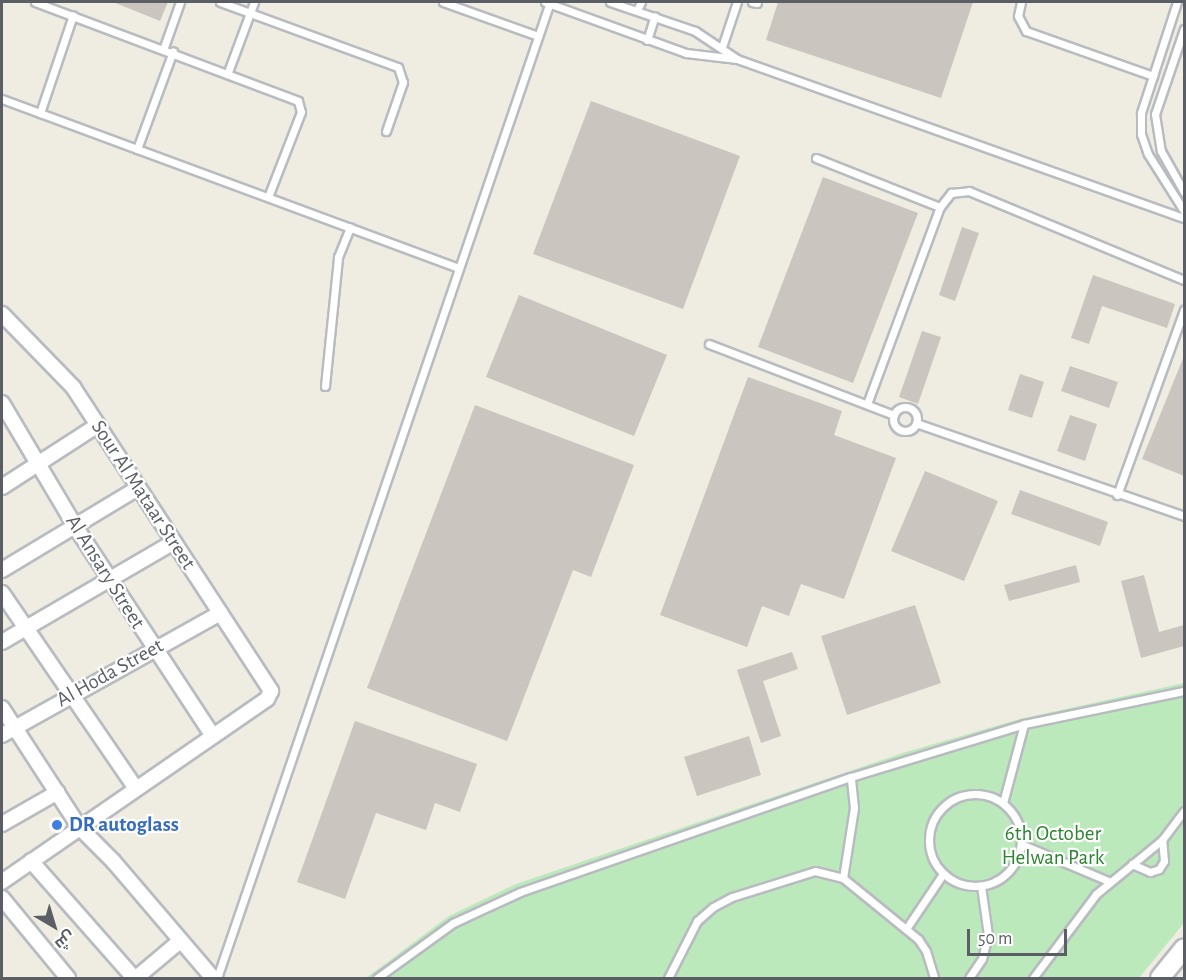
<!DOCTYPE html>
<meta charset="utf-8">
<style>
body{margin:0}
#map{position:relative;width:1186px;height:980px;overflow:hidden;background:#efece2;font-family:"Alegreya Sans",Cairo,sans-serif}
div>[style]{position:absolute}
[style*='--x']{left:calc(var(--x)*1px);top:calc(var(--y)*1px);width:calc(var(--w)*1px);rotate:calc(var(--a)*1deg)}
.green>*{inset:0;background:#bce9bc}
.building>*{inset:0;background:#cac6bf}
.roads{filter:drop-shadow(2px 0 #b8bbc0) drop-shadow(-2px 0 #b8bbc0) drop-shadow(0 2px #b8bbc0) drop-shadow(0 -2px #b8bbc0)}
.service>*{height:7px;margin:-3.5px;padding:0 3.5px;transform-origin:3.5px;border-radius:3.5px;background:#fff}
.service>.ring{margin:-3.5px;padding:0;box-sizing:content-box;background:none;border:7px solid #fff;border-radius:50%}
.minor>*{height:14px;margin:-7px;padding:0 7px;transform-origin:7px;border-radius:7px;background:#fff}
.secondary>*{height:18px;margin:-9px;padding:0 9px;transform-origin:9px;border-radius:9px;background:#fff}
.dots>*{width:16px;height:16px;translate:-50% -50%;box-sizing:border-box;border:3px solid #fff;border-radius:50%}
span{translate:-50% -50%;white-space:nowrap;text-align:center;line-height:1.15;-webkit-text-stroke:4.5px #fff;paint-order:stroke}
.street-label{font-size:21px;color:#5b5f65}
.shop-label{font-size:21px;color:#366cbe;font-weight:700}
.left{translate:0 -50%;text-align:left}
.park-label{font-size:21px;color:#2c8330}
.frame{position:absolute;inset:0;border:3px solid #5b5f65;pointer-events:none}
.north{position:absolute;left:24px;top:896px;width:60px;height:60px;-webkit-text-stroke:4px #fff;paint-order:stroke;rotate:142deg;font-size:16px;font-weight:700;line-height:24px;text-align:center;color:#5b5f65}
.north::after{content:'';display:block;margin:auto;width:21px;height:27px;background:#5b5f65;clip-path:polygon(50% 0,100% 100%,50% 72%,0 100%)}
.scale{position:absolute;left:967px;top:929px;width:100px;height:27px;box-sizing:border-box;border:3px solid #5b5f65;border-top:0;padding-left:8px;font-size:18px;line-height:21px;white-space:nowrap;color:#5b5f65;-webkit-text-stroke:4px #fff;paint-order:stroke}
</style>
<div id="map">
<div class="green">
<div style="clip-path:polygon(1184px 683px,1184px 923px,1139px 978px,366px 978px,449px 916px,516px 884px,903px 753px,1020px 719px)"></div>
</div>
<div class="building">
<div style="clip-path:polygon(113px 2px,168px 2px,160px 21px)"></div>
<div style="clip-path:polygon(778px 2px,973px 2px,941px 98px,766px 40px)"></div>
<div style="clip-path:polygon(591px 101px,740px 156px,683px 309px,533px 254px)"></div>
<div style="clip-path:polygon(823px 177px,918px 213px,853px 383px,758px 347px)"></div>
<div style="clip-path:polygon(962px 227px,979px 233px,955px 301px,939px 295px)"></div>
<div style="clip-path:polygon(1093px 275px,1175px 304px,1167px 328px,1102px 306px,1089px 344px,1071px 338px)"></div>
<div style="clip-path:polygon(519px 295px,667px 355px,634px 436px,486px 377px)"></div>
<div style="clip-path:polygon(922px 331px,941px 337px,918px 404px,899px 397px)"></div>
<div style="clip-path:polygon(1184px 356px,1184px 476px,1142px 459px)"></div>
<div style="clip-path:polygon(1070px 366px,1118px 382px,1109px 408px,1061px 391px)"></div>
<div style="clip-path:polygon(1020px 374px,1044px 382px,1032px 418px,1008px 410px)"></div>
<div style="clip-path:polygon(748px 377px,842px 411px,834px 435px,896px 458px,844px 599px,801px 584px,789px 616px,762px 606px,747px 647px,660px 615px)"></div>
<div style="clip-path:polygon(475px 405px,634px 465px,591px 577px,573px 570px,507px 741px,367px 688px)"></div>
<div style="clip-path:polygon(1070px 415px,1097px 424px,1085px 461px,1057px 451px)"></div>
<div style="clip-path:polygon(925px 471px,998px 501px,964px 581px,891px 551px)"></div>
<div style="clip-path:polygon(1020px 490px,1108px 522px,1100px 546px,1011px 514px)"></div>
<div style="clip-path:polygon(1076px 565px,1080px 582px,1009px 601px,1004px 585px)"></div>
<div style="clip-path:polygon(1144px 575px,1159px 632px,1184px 625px,1184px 646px,1141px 658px,1121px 581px)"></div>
<div style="clip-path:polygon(915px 605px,941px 683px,847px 715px,821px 636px)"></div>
<div style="clip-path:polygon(792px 652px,798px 669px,763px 681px,781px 736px,761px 743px,737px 670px)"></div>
<div style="clip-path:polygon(355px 721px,477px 764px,460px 812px,435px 803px,426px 830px,376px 813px,345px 899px,297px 882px)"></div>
<div style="clip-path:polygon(749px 736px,761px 775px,697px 796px,684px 757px)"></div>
</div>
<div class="roads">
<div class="service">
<div style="--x:35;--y:2;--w:281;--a:20.6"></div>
<div style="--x:298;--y:101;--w:11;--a:75"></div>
<div style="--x:301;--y:112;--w:91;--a:111.2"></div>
<div style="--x:220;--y:2;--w:189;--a:20.1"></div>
<div style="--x:398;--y:67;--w:16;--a:72"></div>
<div style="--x:403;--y:82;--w:52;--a:109.1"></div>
<div style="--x:443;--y:2;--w:101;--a:19.7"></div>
<div style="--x:545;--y:2;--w:150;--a:19.9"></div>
<div style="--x:686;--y:53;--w:51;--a:6.7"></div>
<div style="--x:737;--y:59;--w:474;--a:19.6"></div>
<div style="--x:610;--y:2;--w:90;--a:18.8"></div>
<div style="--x:695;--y:31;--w:50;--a:33.7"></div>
<div style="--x:752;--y:2;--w:5;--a:11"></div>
<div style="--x:1021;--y:2;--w:14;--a:102"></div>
<div style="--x:1018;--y:16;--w:17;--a:62"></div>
<div style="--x:1026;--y:31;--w:135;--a:19.5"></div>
<div style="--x:1177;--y:2;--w:117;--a:108"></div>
<div style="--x:1141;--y:113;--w:21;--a:90"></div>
<div style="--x:1141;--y:134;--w:21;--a:71"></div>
<div style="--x:1148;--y:154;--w:67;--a:57.7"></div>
<div style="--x:637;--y:10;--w:9;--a:-63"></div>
<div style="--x:1184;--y:29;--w:90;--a:108.8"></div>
<div style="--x:1155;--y:114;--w:37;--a:81"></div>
<div style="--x:1161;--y:151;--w:47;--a:60.7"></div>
<div style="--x:647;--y:40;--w:25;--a:-72"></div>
<div style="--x:164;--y:47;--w:48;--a:-70.4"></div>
<div style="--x:722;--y:47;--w:47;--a:-71.6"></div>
<div style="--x:228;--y:72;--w:75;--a:-69.6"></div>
<div style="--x:2;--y:99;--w:487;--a:20.3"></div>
<div style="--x:40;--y:113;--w:103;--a:-71.4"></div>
<div style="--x:137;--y:149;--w:104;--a:-69.8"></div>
<div style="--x:816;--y:158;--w:133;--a:21.6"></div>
<div style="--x:709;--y:344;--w:198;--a:21"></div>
<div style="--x:325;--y:386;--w:130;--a:-84.2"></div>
<div style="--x:338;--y:257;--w:32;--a:-68"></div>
<div style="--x:867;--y:404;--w:210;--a:-69.7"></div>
<div style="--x:940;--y:207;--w:18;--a:-52"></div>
<div style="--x:951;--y:193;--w:18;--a:-6"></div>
<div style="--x:969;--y:191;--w:233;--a:22.5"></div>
<div class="ring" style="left:893px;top:407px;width:17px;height:17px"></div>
<div style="--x:916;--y:423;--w:284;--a:19.1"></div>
<div style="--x:1117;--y:495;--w:197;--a:-70.1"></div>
<div class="ring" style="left:929px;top:794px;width:85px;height:85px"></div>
<div style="--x:1003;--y:803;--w:82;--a:-75.1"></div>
<div style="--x:1021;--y:844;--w:95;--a:23"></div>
<div style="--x:1132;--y:864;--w:20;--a:24"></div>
<div style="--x:1150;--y:872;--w:9;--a:-18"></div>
<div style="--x:1159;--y:869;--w:9;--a:-58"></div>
<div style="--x:1164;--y:861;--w:21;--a:-95"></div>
<div style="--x:843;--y:878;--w:71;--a:-81.1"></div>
<div style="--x:854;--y:808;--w:31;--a:-96"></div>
<div style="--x:906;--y:929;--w:66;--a:-56.1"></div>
<div style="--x:217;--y:978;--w:1031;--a:-71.16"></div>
<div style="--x:377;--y:978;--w:94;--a:-35.9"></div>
<div style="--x:453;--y:923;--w:74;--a:-24.8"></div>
<div style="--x:520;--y:892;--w:350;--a:-19.2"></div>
<div style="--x:851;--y:777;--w:181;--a:-17"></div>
<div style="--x:1024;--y:724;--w:163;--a:-11.7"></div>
<div style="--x:668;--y:978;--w:64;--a:-63"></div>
<div style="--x:697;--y:921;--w:21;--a:-41"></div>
<div style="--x:713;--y:907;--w:21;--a:-28"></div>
<div style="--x:732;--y:897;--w:87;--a:-17.4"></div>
<div style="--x:815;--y:871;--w:29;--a:14"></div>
<div style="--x:843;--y:878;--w:97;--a:39.1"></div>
<div style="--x:918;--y:939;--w:14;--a:56"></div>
<div style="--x:926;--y:951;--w:28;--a:73"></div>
<div style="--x:969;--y:978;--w:23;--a:-56"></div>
<div style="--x:982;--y:959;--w:25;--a:-76"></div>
<div style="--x:988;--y:935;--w:49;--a:-98.1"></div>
<div style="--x:1033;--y:978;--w:105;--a:-53.1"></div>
<div style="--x:1096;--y:894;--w:85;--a:-39.3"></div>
<div style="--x:1162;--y:840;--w:36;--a:-53"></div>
</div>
<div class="minor">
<div style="--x:2;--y:314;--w:102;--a:45.8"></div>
<div style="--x:73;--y:387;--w:363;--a:56.9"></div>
<div style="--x:271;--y:691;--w:9;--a:117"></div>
<div style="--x:267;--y:699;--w:322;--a:145.4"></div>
<div style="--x:2;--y:403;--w:143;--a:59.3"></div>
<div style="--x:75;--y:526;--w:251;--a:56.7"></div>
<div style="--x:2;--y:487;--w:114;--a:-32.9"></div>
<div style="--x:2;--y:570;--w:159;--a:-31.1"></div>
<div style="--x:2;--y:593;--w:237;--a:55.6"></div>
<div style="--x:2;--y:642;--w:199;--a:-30.2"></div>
<div style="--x:2;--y:708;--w:143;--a:57"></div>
<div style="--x:80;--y:828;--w:47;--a:45"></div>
<div style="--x:113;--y:861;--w:154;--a:49.5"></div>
<div style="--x:2;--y:735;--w:250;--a:-29.2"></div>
<div style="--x:2;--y:824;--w:64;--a:-29.7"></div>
<div style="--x:31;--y:861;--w:156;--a:48.6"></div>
<div style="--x:2;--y:898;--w:104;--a:50.5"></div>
<div style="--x:136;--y:978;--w:57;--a:-40.1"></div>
</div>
<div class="secondary">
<div style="--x:1160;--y:978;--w:38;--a:-51"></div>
</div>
</div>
<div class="dots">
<div style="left:57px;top:825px;background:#3f7fe0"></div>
</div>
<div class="street-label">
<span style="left:143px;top:495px;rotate:57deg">Sour Al Mataar Street</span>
<span style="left:105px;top:572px;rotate:58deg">Al Ansary Street</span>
<span style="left:110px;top:673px;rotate:-29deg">Al Hoda Street</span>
</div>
<div class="shop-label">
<span class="left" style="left:69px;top:825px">DR autoglass</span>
</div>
<div class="park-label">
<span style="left:1053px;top:846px">6th October<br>Helwan Park</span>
</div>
<div class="frame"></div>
<div class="north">ش</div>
<div class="scale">50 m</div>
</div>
